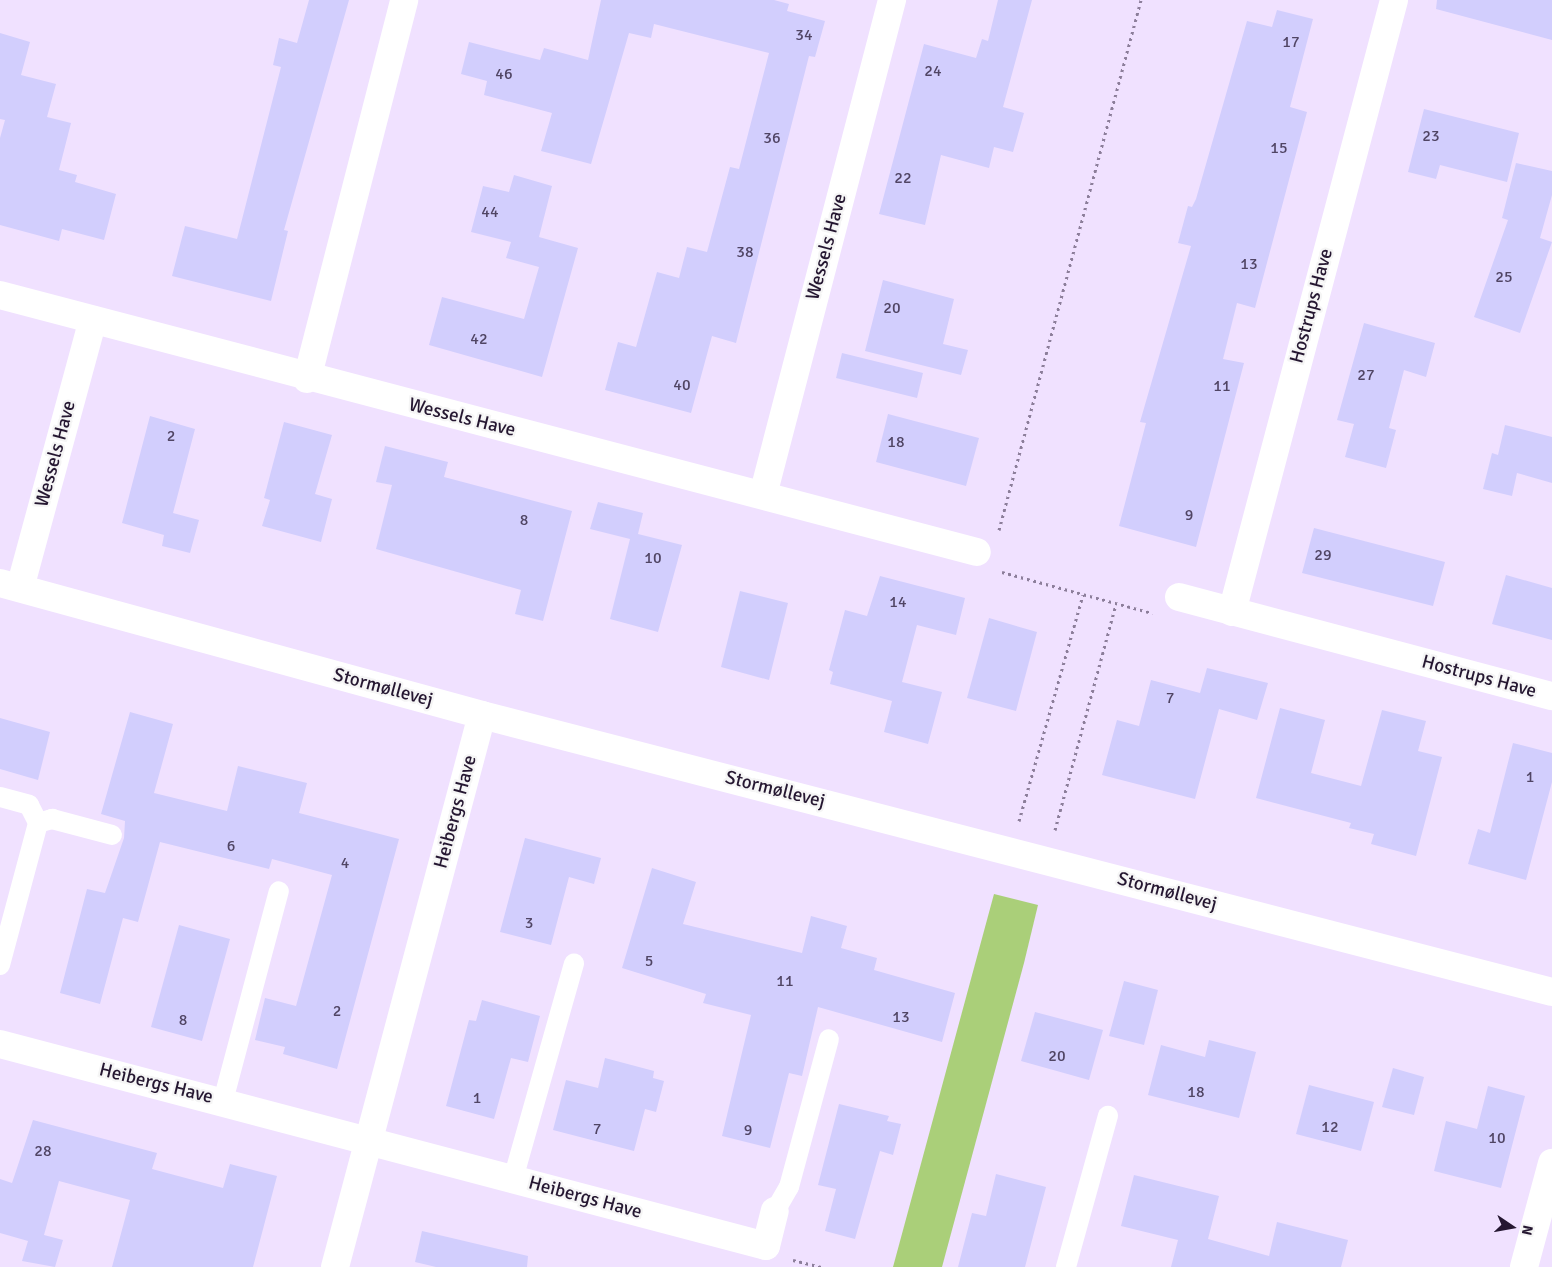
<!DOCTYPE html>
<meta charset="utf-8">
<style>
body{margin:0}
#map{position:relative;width:1552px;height:1267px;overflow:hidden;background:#f0e1ff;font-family:Signika,sans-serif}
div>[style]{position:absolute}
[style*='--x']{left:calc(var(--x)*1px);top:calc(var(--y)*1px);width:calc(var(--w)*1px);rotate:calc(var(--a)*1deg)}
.green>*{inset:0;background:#aacf79}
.building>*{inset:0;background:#d2cefd}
.path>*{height:3px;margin-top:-1.5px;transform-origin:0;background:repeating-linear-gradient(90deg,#8c7e9a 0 2.5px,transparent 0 6.5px)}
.service>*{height:20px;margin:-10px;padding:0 10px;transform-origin:10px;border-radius:10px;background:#fff}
.minor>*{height:28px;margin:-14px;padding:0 14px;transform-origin:14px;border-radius:14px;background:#fff}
span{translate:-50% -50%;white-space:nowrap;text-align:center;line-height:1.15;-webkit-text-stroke:4.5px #f5f5f5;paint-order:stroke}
.number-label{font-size:16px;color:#504564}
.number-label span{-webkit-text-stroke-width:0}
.street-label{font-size:19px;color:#251731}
.north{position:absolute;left:1487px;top:1202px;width:50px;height:50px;-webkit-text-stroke:4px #f5f5f5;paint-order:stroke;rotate:102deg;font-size:14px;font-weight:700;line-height:20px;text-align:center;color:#251731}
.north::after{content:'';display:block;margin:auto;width:18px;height:22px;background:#251731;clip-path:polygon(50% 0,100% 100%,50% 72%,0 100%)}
</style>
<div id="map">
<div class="green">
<div style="clip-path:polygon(994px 894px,1038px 905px,1024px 963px,942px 1267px,893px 1267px)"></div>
</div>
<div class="building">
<div style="clip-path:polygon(309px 0,349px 0,284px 230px,288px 231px,271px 301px,172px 276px,185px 226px,237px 239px,281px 67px,273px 65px,279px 38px,297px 43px)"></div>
<div style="clip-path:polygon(601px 0,774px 0,789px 4px,787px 11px,825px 21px,815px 57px,809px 56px,736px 343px,712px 336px,691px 413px,605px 390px,618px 342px,636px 347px,657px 272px,679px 278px,687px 247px,707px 252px,730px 167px,739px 169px,769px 53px,654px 24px,651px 38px,629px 33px,591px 164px,541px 151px,552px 113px,484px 95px,487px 81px,461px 74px,469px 42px,540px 60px,544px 48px,588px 60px)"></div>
<div style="clip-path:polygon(998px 0,1032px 0,1003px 107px,1024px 113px,1013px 152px,994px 147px,989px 168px,941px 155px,925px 225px,879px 214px,924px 44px,976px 58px,982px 39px,988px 41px)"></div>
<div style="clip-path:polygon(1437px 0,1552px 0,1552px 40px,1436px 9px)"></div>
<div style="clip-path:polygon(1277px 10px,1313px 19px,1290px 107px,1307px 112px,1255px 308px,1237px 303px,1223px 359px,1244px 363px,1196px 547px,1119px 526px,1146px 423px,1140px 422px,1191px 246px,1178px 243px,1188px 206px,1192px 207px,1196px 199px,1247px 21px,1272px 27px)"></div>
<div style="clip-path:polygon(0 33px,30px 42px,21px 75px,56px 84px,47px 117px,71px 123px,59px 170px,77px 175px,75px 182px,116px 194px,104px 240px,62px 229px,59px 241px,0 225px,0 138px,5px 120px,0 119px)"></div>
<div style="clip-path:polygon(1424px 109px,1519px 133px,1507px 182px,1440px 165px,1436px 179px,1408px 172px)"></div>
<div style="clip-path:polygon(1516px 163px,1552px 171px,1552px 195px,1540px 238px,1552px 242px,1520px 333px,1474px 317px,1508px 220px,1502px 218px)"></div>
<div style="clip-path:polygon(514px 175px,552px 186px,539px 237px,578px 248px,542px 377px,429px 345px,442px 297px,524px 319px,539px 267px,506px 258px,511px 242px,471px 232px,483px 186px,509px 192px)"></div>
<div style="clip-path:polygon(883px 280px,954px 299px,943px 344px,968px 350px,961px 375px,865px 351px)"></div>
<div style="clip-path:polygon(1364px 323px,1435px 343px,1426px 377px,1404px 370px,1389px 428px,1396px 430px,1386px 468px,1345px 457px,1354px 424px,1337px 420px)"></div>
<div style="clip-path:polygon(842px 353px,923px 373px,917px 398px,836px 378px)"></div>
<div style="clip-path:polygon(888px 414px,979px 438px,966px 486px,876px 462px)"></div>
<div style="clip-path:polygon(150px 416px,195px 429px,173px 513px,199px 520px,190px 553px,162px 546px,164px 535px,122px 523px)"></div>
<div style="clip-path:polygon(284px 422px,332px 435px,315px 494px,332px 499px,321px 542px,262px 526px,270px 500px,264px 498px)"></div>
<div style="clip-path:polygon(1505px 425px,1552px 437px,1552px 483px,1517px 473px,1512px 496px,1483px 489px,1492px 453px,1498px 455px)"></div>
<div style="clip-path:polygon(385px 446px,448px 462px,444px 477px,572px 511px,543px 621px,515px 614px,521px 590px,376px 549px,392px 485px,376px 482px)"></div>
<div style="clip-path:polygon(598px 502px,643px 513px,638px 534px,682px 545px,658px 632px,610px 619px,630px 539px,590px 529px)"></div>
<div style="clip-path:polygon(1314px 528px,1445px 562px,1433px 606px,1302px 573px)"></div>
<div style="clip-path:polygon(1506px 575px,1552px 588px,1552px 640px,1492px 624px)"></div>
<div style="clip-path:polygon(880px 576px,965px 598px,956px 635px,917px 625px,902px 682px,942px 692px,928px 744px,884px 732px,892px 701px,830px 684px,833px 672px,829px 670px,845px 610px,867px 616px)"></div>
<div style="clip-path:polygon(740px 591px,788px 603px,769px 680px,721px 667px)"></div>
<div style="clip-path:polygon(989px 618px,1037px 632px,1016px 711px,967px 698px)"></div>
<div style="clip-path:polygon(1207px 668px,1268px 683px,1257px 720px,1219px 709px,1195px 799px,1102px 775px,1117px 720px,1139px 726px,1151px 680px,1200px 693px)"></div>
<div style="clip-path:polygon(1280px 708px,1325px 720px,1311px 773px,1361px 786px,1382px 710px,1426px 721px,1418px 751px,1442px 757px,1416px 856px,1371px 844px,1374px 834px,1349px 828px,1351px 823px,1256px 798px)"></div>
<div style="clip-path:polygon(130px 712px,173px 724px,154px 793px,227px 811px,238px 766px,307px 783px,299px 813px,399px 839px,337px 1069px,283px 1054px,285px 1047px,255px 1040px,265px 998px,296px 1006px,332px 875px,272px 859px,269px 869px,160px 842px,138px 922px,123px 918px,100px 1004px,60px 993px,87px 889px,105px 893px,124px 838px,125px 821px,101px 814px)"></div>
<div style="clip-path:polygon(0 718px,50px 732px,38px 780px,0 769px)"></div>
<div style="clip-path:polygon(1513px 743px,1552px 753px,1552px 782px,1526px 880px,1468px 864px,1478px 829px,1490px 833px)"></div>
<div style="clip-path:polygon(525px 838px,601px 858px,594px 884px,569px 877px,551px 945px,500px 932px)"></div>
<div style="clip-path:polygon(652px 868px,696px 882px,683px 924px,802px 953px,811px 916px,847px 926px,841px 948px,877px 958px,874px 970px,955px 993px,942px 1042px,818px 1007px,802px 1076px,789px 1073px,770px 1148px,722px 1136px,751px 1015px,703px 1003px,706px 994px,622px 968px)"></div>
<div style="clip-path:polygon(179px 925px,230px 939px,202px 1041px,151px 1027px)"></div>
<div style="clip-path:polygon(1124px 981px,1158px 990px,1144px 1045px,1109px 1036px)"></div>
<div style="clip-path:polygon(482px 1000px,540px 1016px,528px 1062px,511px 1058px,494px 1119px,446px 1106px,469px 1020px,476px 1021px)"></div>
<div style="clip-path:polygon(1035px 1012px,1103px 1030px,1089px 1080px,1021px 1061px)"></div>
<div style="clip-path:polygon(1209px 1040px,1256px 1052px,1239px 1118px,1148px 1095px,1161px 1045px,1205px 1057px)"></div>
<div style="clip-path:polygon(605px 1058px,654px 1071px,653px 1078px,664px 1081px,656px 1112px,645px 1109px,634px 1151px,553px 1130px,566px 1080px,598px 1088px)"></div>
<div style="clip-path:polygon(1393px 1068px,1424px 1077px,1414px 1115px,1382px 1107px)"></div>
<div style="clip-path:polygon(1309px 1085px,1374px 1102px,1361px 1151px,1296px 1134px)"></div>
<div style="clip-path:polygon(1488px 1086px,1525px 1096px,1501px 1188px,1434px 1171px,1446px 1121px,1477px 1129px)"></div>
<div style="clip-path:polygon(839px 1104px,889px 1116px,887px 1121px,901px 1124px,893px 1155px,880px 1151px,855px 1239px,825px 1231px,836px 1189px,818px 1185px)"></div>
<div style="clip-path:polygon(33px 1120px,157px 1153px,152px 1169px,223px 1188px,230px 1164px,277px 1176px,253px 1267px,112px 1267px,130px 1200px,59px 1181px,44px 1235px,63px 1240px,55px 1267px,22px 1261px,28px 1241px,0 1233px,0 1179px,12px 1183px)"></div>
<div style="clip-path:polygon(996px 1174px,1046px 1187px,1025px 1267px,958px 1267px,972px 1213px,986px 1216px)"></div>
<div style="clip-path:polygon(1134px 1175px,1219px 1196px,1208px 1239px,1269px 1256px,1277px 1222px,1348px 1240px,1341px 1267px,1171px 1267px,1178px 1240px,1121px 1226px)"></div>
<div style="clip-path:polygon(422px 1231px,528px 1256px,527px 1267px,436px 1267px,415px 1262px)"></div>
</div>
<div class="path">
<div style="--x:999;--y:530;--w:549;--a:-75"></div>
<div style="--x:1002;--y:572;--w:156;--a:15.3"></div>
<div style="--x:1019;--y:821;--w:235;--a:-74.2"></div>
<div style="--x:1055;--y:830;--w:234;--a:-74.9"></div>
<div style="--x:793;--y:1260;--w:29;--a:14"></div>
</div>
<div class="service">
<div style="--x:0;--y:797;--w:30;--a:15"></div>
<div style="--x:29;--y:805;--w:20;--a:63"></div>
<div style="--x:38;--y:823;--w:15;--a:-16"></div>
<div style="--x:52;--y:819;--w:62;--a:14.9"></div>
<div style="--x:0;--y:965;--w:147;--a:-75"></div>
<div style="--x:223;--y:1101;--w:217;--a:-75.1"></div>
<div style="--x:513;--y:1179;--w:224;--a:-74.2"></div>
<div style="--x:775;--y:1211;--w:28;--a:-60"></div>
<div style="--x:789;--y:1187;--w:153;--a:-74.9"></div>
<div style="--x:1066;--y:1267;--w:157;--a:-74.5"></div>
</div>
<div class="minor">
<div style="--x:0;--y:295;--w:1010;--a:14.74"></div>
<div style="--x:307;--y:379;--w:391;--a:-75.6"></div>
<div style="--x:763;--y:495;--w:512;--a:-75.39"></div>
<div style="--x:0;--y:583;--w:500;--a:15.3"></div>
<div style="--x:482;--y:715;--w:1105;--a:14.51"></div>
<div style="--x:20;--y:588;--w:278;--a:-74.8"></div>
<div style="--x:1179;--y:597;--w:386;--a:14.9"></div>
<div style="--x:1232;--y:612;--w:633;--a:-75.17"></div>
<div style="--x:0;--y:1044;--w:792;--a:14.77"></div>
<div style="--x:766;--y:1246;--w:36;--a:-76"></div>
<div style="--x:335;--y:1267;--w:571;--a:-75.09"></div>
<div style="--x:1524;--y:1267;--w:108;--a:-74.9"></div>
</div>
<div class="number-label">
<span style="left:804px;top:35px">34</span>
<span style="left:1291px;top:42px">17</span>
<span style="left:933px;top:71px">24</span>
<span style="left:504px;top:74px">46</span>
<span style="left:1431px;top:136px">23</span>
<span style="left:772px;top:138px">36</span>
<span style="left:1279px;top:148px">15</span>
<span style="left:903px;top:178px">22</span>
<span style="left:490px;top:212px">44</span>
<span style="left:745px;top:252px">38</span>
<span style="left:1249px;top:264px">13</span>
<span style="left:1504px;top:277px">25</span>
<span style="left:892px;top:308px">20</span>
<span style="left:479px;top:339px">42</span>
<span style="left:1366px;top:375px">27</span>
<span style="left:682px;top:385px">40</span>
<span style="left:1222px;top:386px">11</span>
<span style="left:171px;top:436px">2</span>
<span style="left:896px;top:442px">18</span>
<span style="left:1189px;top:515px">9</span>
<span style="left:524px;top:520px">8</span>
<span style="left:1323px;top:555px">29</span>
<span style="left:653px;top:558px">10</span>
<span style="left:898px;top:602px">14</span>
<span style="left:1170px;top:698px">7</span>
<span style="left:1530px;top:777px">1</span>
<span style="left:231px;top:846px">6</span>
<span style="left:345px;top:863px">4</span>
<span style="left:529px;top:923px">3</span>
<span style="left:649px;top:961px">5</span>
<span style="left:785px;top:981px">11</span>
<span style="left:337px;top:1011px">2</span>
<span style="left:901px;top:1017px">13</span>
<span style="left:183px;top:1020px">8</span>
<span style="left:1057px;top:1056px">20</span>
<span style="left:1196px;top:1092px">18</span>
<span style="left:477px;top:1098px">1</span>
<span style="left:1330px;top:1127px">12</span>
<span style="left:597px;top:1129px">7</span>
<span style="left:748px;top:1130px">9</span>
<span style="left:1497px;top:1138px">10</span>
<span style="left:43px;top:1151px">28</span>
</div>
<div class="street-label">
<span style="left:827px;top:247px;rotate:-75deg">Wessels Have</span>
<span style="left:1312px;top:306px;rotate:-75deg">Hostrups Have</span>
<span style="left:462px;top:418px;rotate:14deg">Wessels Have</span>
<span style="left:56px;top:454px;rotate:-75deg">Wessels Have</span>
<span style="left:1479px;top:677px;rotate:15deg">Hostrups Have</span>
<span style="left:383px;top:688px;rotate:15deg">Stormøllevej</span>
<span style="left:775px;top:790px;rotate:14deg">Stormøllevej</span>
<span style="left:456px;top:812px;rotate:-75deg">Heibergs Have</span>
<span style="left:1167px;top:892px;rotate:15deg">Stormøllevej</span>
<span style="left:156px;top:1084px;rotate:14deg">Heibergs Have</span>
<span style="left:585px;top:1198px;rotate:15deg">Heibergs Have</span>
</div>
<div class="north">N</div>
</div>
